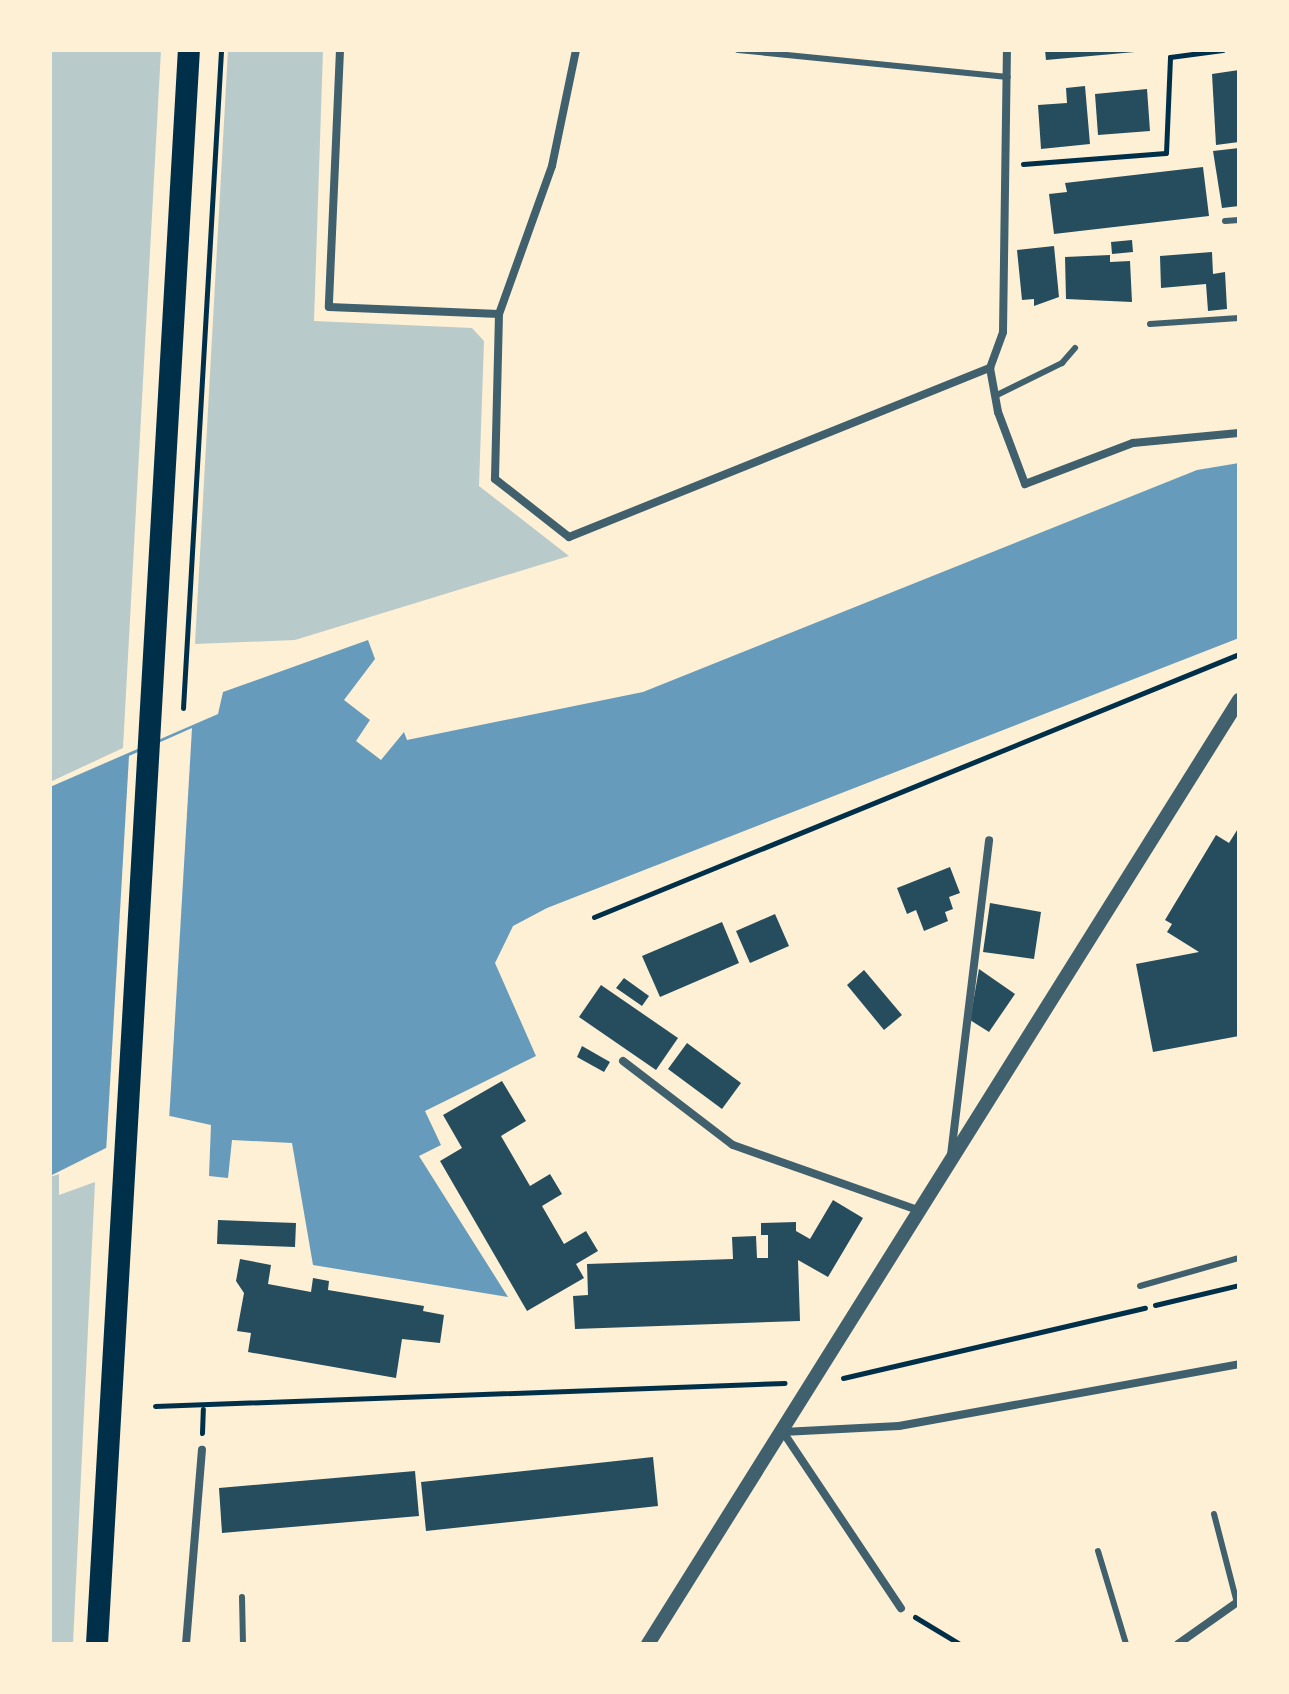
<!DOCTYPE html>
<style>
body{margin:0}
#map{position:relative;width:1289px;height:1694px;overflow:hidden;background:#fdf0d5;font-family:Karla,sans-serif}
div>[style]{position:absolute}
[style*='--x']{left:calc(var(--x)*1px);top:calc(var(--y)*1px);width:calc(var(--w)*1px);rotate:calc(var(--a)*1deg)}
.green>*{inset:0;background:#b9caca}
.water>*{inset:0;background:#669bbc}
.pier>*{inset:0;background:#fdf0d5}
.building>*{inset:0;background:#264d5e}
.path>*{height:5px;margin:-2.5px;padding:0 2.5px;transform-origin:2.5px;border-radius:2.5px;background:#003049}
.service>*{height:6px;margin:-3px;padding:0 3px;transform-origin:3px;border-radius:3px;background:#3f606c}
.minor>*{height:8px;margin:-4px;padding:0 4px;transform-origin:4px;border-radius:4px;background:#3f606c}
.tertiary>*{height:14px;margin:-7px;padding:0 7px;transform-origin:7px;border-radius:7px;background:#3f606c}
.trunk>*{height:22px;margin:-11px;padding:0 11px;transform-origin:11px;border-radius:11px;background:#003049}
span{translate:-50% -50%;white-space:nowrap;text-align:center;line-height:1.15;-webkit-text-stroke:7px #fdf0d5;paint-order:stroke}
.frame{position:absolute;inset:0;border:52px solid #fdf0d5;pointer-events:none}
</style>
<div id="map">
<div class="green">
<div style="clip-path:polygon(50px 50px,161px 50px,123px 748px,50px 782px)"></div>
<div style="clip-path:polygon(228px 50px,323px 50px,314px 321px,472px 328px,484px 341px,479px 486px,569px 556px,295px 640px,195px 644px)"></div>
<div style="clip-path:polygon(59px 1174px,59px 1195px,95px 1182px,73px 1644px,50px 1644px,50px 1177px)"></div>
</div>
<div class="water">
<div style="clip-path:polygon(1239px 463px,1239px 638px,547px 908px,513px 926px,495px 963px,536px 1056px,425px 1111px,441px 1145px,419px 1156px,508px 1297px,313px 1265px,292px 1143px,232px 1140px,228px 1178px,209px 1176px,211px 1125px,170px 1116px,50px 1176px,50px 787px,218px 714px,223px 692px,368px 640px,375px 659px,344px 700px,370px 720px,356px 741px,381px 760px,404px 732px,407px 740px,643px 692px,1197px 470px)"></div>
</div>
<div class="pier">
<div style="clip-path:polygon(192px 728px,169px 1121px,106px 1153px,129px 756px)"></div>
</div>
<div class="building">
<div style="clip-path:polygon(1045px 50px,1135px 50px,1135px 52px,1046px 60px)"></div>
<div style="clip-path:polygon(1239px 70px,1239px 142px,1216px 145px,1212px 74px)"></div>
<div style="clip-path:polygon(1085px 86px,1090px 144px,1041px 149px,1038px 105px,1067px 103px,1066px 88px)"></div>
<div style="clip-path:polygon(1147px 89px,1150px 131px,1098px 135px,1095px 94px)"></div>
<div style="clip-path:polygon(1239px 148px,1239px 206px,1222px 208px,1213px 151px)"></div>
<div style="clip-path:polygon(1203px 167px,1209px 216px,1054px 234px,1049px 194px,1067px 192px,1065px 183px)"></div>
<div style="clip-path:polygon(1132px 240px,1133px 252px,1112px 254px,1111px 242px)"></div>
<div style="clip-path:polygon(1054px 246px,1059px 297px,1034px 306px,1034px 299px,1022px 300px,1017px 250px)"></div>
<div style="clip-path:polygon(1212px 252px,1213px 274px,1225px 272px,1227px 309px,1208px 311px,1206px 284px,1161px 288px,1160px 256px)"></div>
<div style="clip-path:polygon(1110px 255px,1110px 262px,1130px 261px,1132px 302px,1066px 299px,1065px 257px)"></div>
<div style="clip-path:polygon(1239px 827px,1239px 1036px,1153px 1052px,1136px 964px,1199px 952px,1167px 932px,1172px 924px,1165px 920px,1216px 835px,1229px 843px)"></div>
<div style="clip-path:polygon(950px 867px,960px 893px,949px 897px,953px 909px,945px 912px,948px 921px,924px 931px,916px 910px,907px 914px,897px 888px)"></div>
<div style="clip-path:polygon(990px 903px,1041px 912px,1034px 959px,983px 952px)"></div>
<div style="clip-path:polygon(775px 914px,789px 946px,750px 963px,736px 931px)"></div>
<div style="clip-path:polygon(722px 922px,739px 963px,660px 997px,642px 956px)"></div>
<div style="clip-path:polygon(979px 969px,1015px 994px,989px 1032px,970px 1020px)"></div>
<div style="clip-path:polygon(864px 970px,902px 1015px,884px 1030px,847px 985px)"></div>
<div style="clip-path:polygon(624px 978px,649px 996px,642px 1006px,616px 988px)"></div>
<div style="clip-path:polygon(601px 985px,678px 1038px,656px 1070px,579px 1017px)"></div>
<div style="clip-path:polygon(687px 1043px,741px 1083px,722px 1109px,668px 1069px)"></div>
<div style="clip-path:polygon(582px 1046px,610px 1062px,604px 1072px,577px 1057px)"></div>
<div style="clip-path:polygon(502px 1081px,526px 1121px,501px 1136px,530px 1186px,550px 1174px,562px 1194px,542px 1206px,564px 1244px,586px 1231px,598px 1251px,576px 1264px,584px 1278px,527px 1311px,440px 1161px,462px 1148px,443px 1115px)"></div>
<div style="clip-path:polygon(833px 1200px,863px 1218px,828px 1277px,798px 1260px,800px 1321px,575px 1329px,573px 1296px,588px 1295px,587px 1264px,733px 1259px,732px 1237px,756px 1236px,757px 1258px,768px 1258px,768px 1235px,761px 1235px,761px 1223px,796px 1222px,796px 1231px,810px 1239px)"></div>
<div style="clip-path:polygon(218px 1220px,296px 1223px,295px 1247px,217px 1244px)"></div>
<div style="clip-path:polygon(240px 1259px,271px 1265px,268px 1284px,311px 1292px,313px 1278px,329px 1281px,328px 1290px,424px 1306px,423px 1311px,444px 1315px,440px 1343px,402px 1339px,396px 1378px,248px 1352px,251px 1333px,237px 1331px,244px 1293px,236px 1281px)"></div>
<div style="clip-path:polygon(653px 1457px,658px 1506px,426px 1531px,421px 1482px)"></div>
<div style="clip-path:polygon(415px 1471px,419px 1516px,222px 1533px,219px 1488px)"></div>
</div>
<div class="path">
<div style="--x:1023;--y:164;--w:143;--a:-4.4"></div>
<div style="--x:1166;--y:153;--w:96;--a:-87.6"></div>
<div style="--x:1170;--y:57;--w:53;--a:-7.5"></div>
<div style="--x:183;--y:708;--w:659;--a:-86.69"></div>
<div style="--x:594;--y:917;--w:697;--a:-22.18"></div>
<div style="--x:1155;--y:1305;--w:86;--a:-13.4"></div>
<div style="--x:843;--y:1378;--w:310;--a:-13.1"></div>
<div style="--x:155;--y:1406;--w:630;--a:-2.09"></div>
<div style="--x:202;--y:1433;--w:24;--a:-88"></div>
<div style="--x:915;--y:1617;--w:52;--a:31"></div>
</div>
<div class="service">
<div style="--x:738;--y:50;--w:271;--a:5.7"></div>
<div style="--x:1225;--y:221;--w:14;--a:-4"></div>
<div style="--x:1150;--y:324;--w:89;--a:-3.9"></div>
<div style="--x:995;--y:396;--w:75;--a:-26.2"></div>
<div style="--x:1062;--y:363;--w:20;--a:-49"></div>
<div style="--x:1140;--y:1286;--w:103;--a:-15.8"></div>
<div style="--x:1214;--y:1514;--w:92;--a:75.5"></div>
<div style="--x:1098;--y:1551;--w:97;--a:73.2"></div>
<div style="--x:242;--y:1597;--w:47;--a:88.8"></div>
</div>
<div class="minor">
<div style="--x:340;--y:50;--w:257;--a:92.5"></div>
<div style="--x:329;--y:307;--w:170;--a:2.4"></div>
<div style="--x:576;--y:50;--w:118;--a:101.7"></div>
<div style="--x:552;--y:166;--w:157;--a:109.7"></div>
<div style="--x:499;--y:314;--w:165;--a:91.4"></div>
<div style="--x:495;--y:479;--w:94;--a:38.1"></div>
<div style="--x:569;--y:537;--w:454;--a:-21.9"></div>
<div style="--x:990;--y:368;--w:45;--a:79.7"></div>
<div style="--x:998;--y:412;--w:77;--a:69.4"></div>
<div style="--x:1025;--y:484;--w:116;--a:-20.8"></div>
<div style="--x:1133;--y:443;--w:106;--a:-5.4"></div>
<div style="--x:990;--y:368;--w:38;--a:-70"></div>
<div style="--x:1003;--y:332;--w:282;--a:-89.2"></div>
<div style="--x:623;--y:1061;--w:138;--a:37.4"></div>
<div style="--x:733;--y:1145;--w:198;--a:19.4"></div>
<div style="--x:951;--y:1155;--w:317;--a:-83.1"></div>
<div style="--x:783;--y:1432;--w:116;--a:-3"></div>
<div style="--x:899;--y:1426;--w:346;--a:-10.3"></div>
<div style="--x:783;--y:1432;--w:212;--a:56.2"></div>
<div style="--x:186;--y:1644;--w:195;--a:-85.3"></div>
<div style="--x:1178;--y:1644;--w:75;--a:-35.2"></div>
</div>
<div class="tertiary">
<div style="--x:648;--y:1644;--w:1114;--a:-57.95"></div>
</div>
<div class="trunk">
<div style="--x:97;--y:1644;--w:1597;--a:-86.7"></div>
</div>
<div class="frame"></div>
</div>
